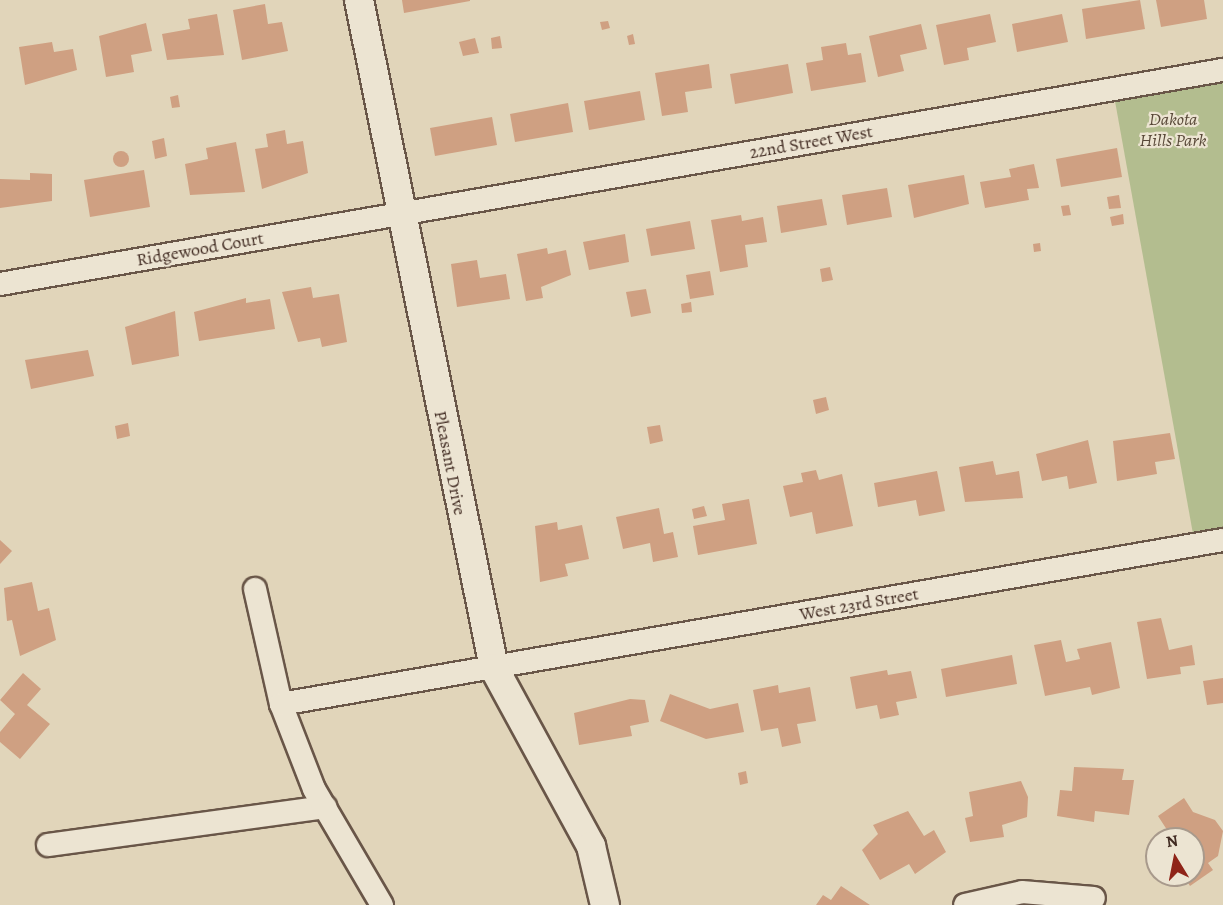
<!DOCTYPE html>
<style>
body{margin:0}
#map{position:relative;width:1223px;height:905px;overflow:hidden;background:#e1d5ba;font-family:Alegreya,serif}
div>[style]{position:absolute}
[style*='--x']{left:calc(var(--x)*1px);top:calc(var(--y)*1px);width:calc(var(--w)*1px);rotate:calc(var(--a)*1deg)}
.green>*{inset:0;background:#b3bd8f}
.building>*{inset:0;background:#cfa082}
.round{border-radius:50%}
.roads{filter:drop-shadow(2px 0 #695648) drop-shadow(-2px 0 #695648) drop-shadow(0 2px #695648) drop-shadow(0 -2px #695648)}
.minor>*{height:22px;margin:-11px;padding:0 11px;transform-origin:11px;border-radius:11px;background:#ece4d2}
.tertiary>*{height:28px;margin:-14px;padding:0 14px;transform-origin:14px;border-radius:14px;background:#ece4d2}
span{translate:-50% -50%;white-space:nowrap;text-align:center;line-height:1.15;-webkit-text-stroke:4.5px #ece4d2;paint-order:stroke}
.park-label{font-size:18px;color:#584838;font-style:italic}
.street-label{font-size:18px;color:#412b22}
.north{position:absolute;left:1145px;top:827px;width:60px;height:60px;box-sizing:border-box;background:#ece4d2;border:2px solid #a89a8c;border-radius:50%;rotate:350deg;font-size:16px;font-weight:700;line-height:24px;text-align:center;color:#412b22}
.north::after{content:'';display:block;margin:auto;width:21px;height:27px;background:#8f2418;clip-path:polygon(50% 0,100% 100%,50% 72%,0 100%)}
</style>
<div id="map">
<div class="green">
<div style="clip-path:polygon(1223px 70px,1223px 540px,1195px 545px,1113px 90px)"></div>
</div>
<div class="building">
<div style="clip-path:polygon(402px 0,470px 0,470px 1px,404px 13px)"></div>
<div style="clip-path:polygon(1140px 0,1145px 29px,1086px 39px,1082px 9px)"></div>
<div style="clip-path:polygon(1156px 0,1204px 0,1207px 19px,1161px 27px)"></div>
<div style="clip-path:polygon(265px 4px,268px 24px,282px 22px,288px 51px,242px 60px,233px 10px)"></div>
<div style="clip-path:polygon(217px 14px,224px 55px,167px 60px,162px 34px,190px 29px,188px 19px)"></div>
<div style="clip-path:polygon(990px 14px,996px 42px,967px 48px,969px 60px,944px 65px,936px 25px)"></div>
<div style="clip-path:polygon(1062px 14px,1068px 42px,1017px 52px,1012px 24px)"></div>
<div style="clip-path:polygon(608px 21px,610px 28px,602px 30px,600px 22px)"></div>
<div style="clip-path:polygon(146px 23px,152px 51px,131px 55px,134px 72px,106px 77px,99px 36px)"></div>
<div style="clip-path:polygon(921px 24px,927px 49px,900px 55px,904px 71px,878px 77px,869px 36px)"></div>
<div style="clip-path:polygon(633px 34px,635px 44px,629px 45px,627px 36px)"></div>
<div style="clip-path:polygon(500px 36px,502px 48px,492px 49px,491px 38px)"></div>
<div style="clip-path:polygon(475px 38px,479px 53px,463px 56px,459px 42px)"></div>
<div style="clip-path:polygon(52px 42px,54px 52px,73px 49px,77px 70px,25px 85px,19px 47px)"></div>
<div style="clip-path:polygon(846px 43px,848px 55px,861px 53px,866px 82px,811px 91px,806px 63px,823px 60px,821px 47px)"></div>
<div style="clip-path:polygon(709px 64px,712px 88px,685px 92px,688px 112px,662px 116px,655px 73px)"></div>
<div style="clip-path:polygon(788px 64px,793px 93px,735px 104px,730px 74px)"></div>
<div style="clip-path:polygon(640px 91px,645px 120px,589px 130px,584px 101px)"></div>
<div style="clip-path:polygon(178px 95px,180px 107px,172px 108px,170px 97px)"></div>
<div style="clip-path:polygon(568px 103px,573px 132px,515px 142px,510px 114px)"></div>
<div style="clip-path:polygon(492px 117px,497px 145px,435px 156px,430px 128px)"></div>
<div style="clip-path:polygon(285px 130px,287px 144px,303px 141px,308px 173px,262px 189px,255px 149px,268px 147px,266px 134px)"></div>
<div style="clip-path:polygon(164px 138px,167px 156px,155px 159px,152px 141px)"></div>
<div style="clip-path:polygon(236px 142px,245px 192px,190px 195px,185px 164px,208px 159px,206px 148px)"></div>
<div style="clip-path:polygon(1117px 148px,1122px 177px,1061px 187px,1056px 159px)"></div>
<div class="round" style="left:113px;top:151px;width:16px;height:16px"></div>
<div style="clip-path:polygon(1034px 164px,1039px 188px,1027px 189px,1029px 200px,985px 208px,980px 182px,1011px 177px,1009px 169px)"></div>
<div style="clip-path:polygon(144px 170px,150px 207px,90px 217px,84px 180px)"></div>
<div style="clip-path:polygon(30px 173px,52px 174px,52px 201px,0 208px,0 179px,30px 180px)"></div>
<div style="clip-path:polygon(964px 175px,969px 204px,914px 218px,908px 185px)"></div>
<div style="clip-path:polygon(887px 188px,892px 217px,847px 225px,842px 195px)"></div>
<div style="clip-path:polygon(1119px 195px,1121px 208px,1109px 209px,1107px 197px)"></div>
<div style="clip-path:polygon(822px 199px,827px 225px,781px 233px,777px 206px)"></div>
<div style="clip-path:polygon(1069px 205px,1071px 215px,1063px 216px,1061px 206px)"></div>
<div style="clip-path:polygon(1123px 214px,1124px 224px,1112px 226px,1110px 217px)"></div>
<div style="clip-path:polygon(741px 215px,742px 221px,763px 217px,767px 242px,745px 245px,748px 267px,720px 272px,711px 220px)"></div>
<div style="clip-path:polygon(690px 221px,695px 249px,651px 256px,646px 229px)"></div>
<div style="clip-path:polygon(625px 234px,629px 262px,589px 270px,583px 242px)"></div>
<div style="clip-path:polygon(1040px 243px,1041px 251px,1034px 252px,1033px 244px)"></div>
<div style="clip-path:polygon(547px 248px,548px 254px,566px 250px,571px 275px,541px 287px,543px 298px,526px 301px,517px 254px)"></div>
<div style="clip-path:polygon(477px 260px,480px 278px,506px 274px,510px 299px,457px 307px,451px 264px)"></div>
<div style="clip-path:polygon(830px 267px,833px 280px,822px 282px,820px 269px)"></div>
<div style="clip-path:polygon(710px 271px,714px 295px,690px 299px,686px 275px)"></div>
<div style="clip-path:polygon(311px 287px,313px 298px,339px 294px,347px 342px,322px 347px,320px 338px,298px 342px,282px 292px)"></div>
<div style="clip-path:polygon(646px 289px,651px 313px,631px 317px,626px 292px)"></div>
<div style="clip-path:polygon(246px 298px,246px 303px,270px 299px,275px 329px,199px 341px,194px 312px)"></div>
<div style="clip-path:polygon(691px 302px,692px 312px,682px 313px,681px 304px)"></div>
<div style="clip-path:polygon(175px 311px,179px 356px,132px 365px,125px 327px)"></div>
<div style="clip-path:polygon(88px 350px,94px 376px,31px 389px,25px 360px)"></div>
<div style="clip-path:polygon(826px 397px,829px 410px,816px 414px,813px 400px)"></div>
<div style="clip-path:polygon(128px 423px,130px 436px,117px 439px,115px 426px)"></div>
<div style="clip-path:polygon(660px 425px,663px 441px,650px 444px,647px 427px)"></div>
<div style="clip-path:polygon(1170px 433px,1175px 459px,1155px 462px,1157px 474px,1117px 481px,1113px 441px)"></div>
<div style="clip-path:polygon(1088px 440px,1097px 483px,1069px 489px,1067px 476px,1042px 481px,1036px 454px)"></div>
<div style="clip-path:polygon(993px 461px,996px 475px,1019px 471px,1023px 498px,965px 502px,959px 467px)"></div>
<div style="clip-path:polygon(816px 470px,819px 480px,842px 474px,853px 526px,816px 534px,812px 512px,790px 517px,783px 486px,803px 482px,801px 473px)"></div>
<div style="clip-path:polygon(937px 471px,945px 511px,919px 516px,916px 500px,878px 507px,874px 483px)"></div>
<div style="clip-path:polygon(749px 499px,757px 544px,698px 555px,693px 526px,725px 520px,722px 504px)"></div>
<div style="clip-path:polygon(704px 506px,707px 516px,694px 519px,692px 509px)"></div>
<div style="clip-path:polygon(659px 508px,664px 534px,673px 532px,678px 557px,653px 562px,650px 543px,623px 549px,616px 517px)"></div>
<div style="clip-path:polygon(557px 522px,558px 530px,582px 525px,589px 559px,565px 564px,568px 576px,540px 582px,535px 526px)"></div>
<div style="clip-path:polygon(0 540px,12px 551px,0 564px)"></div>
<div style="clip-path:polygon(32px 582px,38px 611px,49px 608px,56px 640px,20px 656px,12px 620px,7px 621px,4px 588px)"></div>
<div style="clip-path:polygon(1161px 618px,1169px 650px,1192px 645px,1195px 665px,1180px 667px,1181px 674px,1147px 679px,1137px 622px)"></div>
<div style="clip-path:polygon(1061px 640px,1066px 662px,1080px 659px,1077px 649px,1111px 642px,1120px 688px,1092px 695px,1090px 687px,1045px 696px,1034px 645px)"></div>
<div style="clip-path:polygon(1012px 655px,1017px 684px,946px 697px,941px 669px)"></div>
<div style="clip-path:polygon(887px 670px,888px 675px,911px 671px,917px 698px,896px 702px,899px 715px,880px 719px,877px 705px,856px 709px,850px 677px)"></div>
<div style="clip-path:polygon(23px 673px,41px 689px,27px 705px,50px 724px,20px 759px,0 742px,0 732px,15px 714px,0 700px)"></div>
<div style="clip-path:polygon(1223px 678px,1223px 703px,1207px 705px,1203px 681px)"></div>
<div style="clip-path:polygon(778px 685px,779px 693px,810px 687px,816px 721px,797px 724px,801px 743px,782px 747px,778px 728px,761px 731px,753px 690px)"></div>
<div style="clip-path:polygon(670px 694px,710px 709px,738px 703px,744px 732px,706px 739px,660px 721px)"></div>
<div style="clip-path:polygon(630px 699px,645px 700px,649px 722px,630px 726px,632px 736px,579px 745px,574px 713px)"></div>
<div style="clip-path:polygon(1074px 767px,1124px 769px,1122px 780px,1134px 780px,1129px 815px,1095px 811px,1094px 822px,1057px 816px,1060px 790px,1072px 791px)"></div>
<div style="clip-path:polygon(746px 771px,748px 783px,740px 785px,738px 773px)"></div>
<div style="clip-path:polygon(1021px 781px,1028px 797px,1027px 817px,1002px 825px,1004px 837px,970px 842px,965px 818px,973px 816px,969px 792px)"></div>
<div style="clip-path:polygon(1184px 798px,1193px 812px,1215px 820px,1223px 831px,1218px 856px,1208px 863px,1213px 870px,1190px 886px,1183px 875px,1193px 875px,1193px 839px,1166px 839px,1171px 836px,1158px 816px)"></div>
<div style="clip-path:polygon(908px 811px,924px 836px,934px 830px,946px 852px,915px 874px,909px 864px,880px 880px,862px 850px,878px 834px,873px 825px)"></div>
<div style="clip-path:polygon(841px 886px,870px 905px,816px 905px,823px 895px,831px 900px)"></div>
</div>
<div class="roads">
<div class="minor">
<div style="--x:0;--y:284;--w:1242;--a:-9.93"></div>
<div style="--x:255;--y:589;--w:118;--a:77.3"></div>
<div style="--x:48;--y:845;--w:280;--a:-7.8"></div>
<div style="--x:382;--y:905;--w:134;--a:-120.4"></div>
<div style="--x:314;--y:789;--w:91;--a:-111.2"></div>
<div style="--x:281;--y:704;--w:956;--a:-9.88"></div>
<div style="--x:965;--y:905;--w:58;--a:-12.8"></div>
<div style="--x:1022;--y:892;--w:72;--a:4.8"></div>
</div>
<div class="tertiary">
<div style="--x:359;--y:0;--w:682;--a:78.57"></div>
<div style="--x:494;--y:668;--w:203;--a:61.4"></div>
<div style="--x:591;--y:846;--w:61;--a:76.7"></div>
</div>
</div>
<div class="park-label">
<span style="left:1173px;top:130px">Dakota<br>Hills Park</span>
</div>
<div class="street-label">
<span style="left:811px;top:142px;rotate:-10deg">22nd Street West</span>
<span style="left:200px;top:249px;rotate:-10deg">Ridgewood Court</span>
<span style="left:450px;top:463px;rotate:79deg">Pleasant Drive</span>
<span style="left:859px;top:604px;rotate:-10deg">West 23rd Street</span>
</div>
<div class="north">N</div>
</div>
